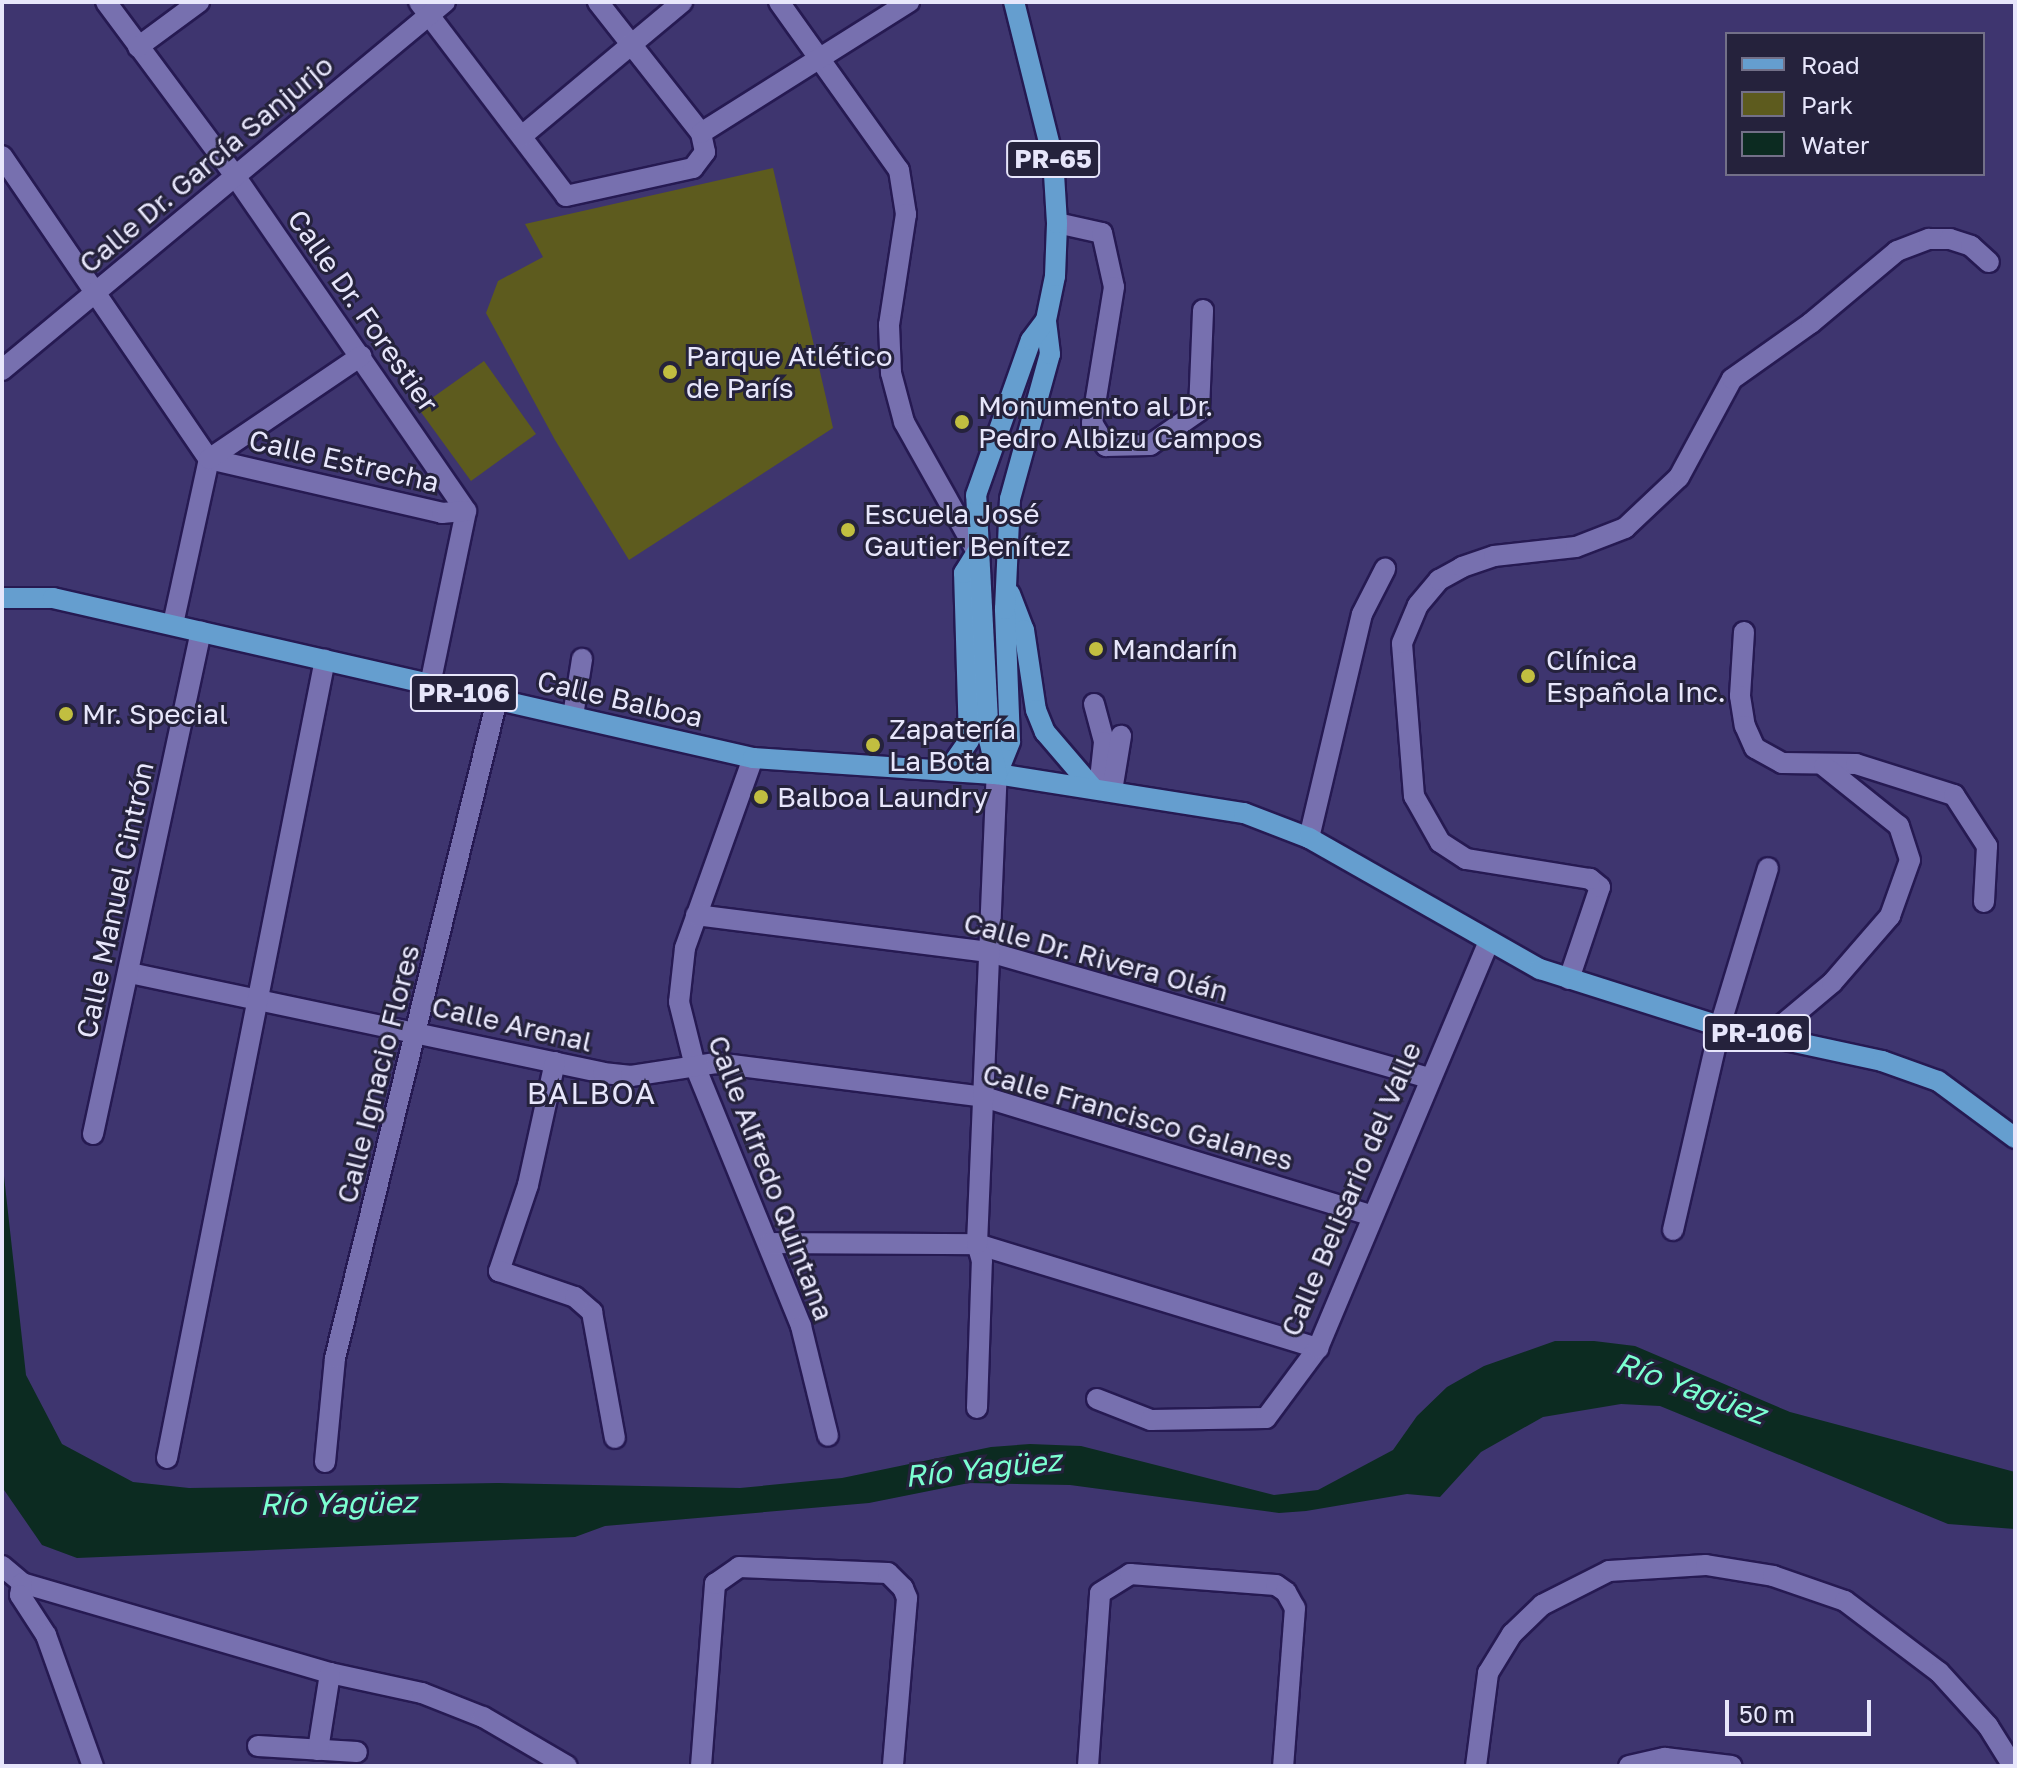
<!DOCTYPE html>
<meta charset="utf-8">
<style>
body{margin:0}
#map{position:relative;width:2017px;height:1768px;overflow:hidden;background:#3e356f;font-family:"Golos Text",sans-serif}
div>[style]{position:absolute}
[style*='--x']{left:calc(var(--x)*1px);top:calc(var(--y)*1px);width:calc(var(--w)*1px);rotate:calc(var(--a)*1deg)}
.green>*{inset:0;background:#5d5b1e}
.water>*{inset:0;background:#0c2b21}
.roads{filter:drop-shadow(2px 0 #261a52) drop-shadow(-2px 0 #261a52) drop-shadow(0 2px #261a52) drop-shadow(0 -2px #261a52)}
.minor>*{height:20px;margin:-10px;padding:0 10px;transform-origin:10px;border-radius:10px;background:#7770af}
.primary>*{height:20px;margin:-10px;padding:0 10px;transform-origin:10px;border-radius:10px;background:#659ecf}
.dots>*{width:22px;height:22px;translate:-50% -50%;box-sizing:border-box;border:4px solid #25223c;border-radius:50%}
span{translate:-50% -50%;white-space:nowrap;text-align:center;line-height:1.15;-webkit-text-stroke:6px #25223c;paint-order:stroke}
.shield-label span{padding:2px 6px;background:#25223c;border:2px solid;border-radius:6px;-webkit-text-stroke-width:0}
.shield-label{font-size:26px;color:#e7e6fb;font-weight:700}
.street-label{font-size:28px;color:#e7e6fb}
.poi-label{font-size:28px;color:#e7e6fb}
.left{translate:0 -50%;text-align:left}
.neighbourhood-label{font-size:30px;color:#e7e6fb;letter-spacing:2px}
.water-label{font-size:30px;color:#7bffd1;font-style:italic}
.frame{position:absolute;inset:0;border:4px solid #e7e6fb;pointer-events:none}
.legend{position:absolute;left:1725px;top:32px;width:260px;height:144px;box-sizing:border-box;background:#25223c;border:2px solid #737088;margin:0;padding:10px 14px;list-style:none;font-size:24px;color:#e7e6fb}
.legend li{display:flex;align-items:center;gap:16px;height:40px}
.legend b{width:40px;border:2px solid #737088}
.scale{position:absolute;left:1725px;top:1700px;width:146px;height:36px;box-sizing:border-box;border:4px solid #e7e6fb;border-top:0;padding-left:10px;font-size:24px;line-height:28px;white-space:nowrap;color:#e7e6fb;-webkit-text-stroke:6px #25223c;paint-order:stroke}
</style>
<div id="map">
<div class="green">
<div style="clip-path:polygon(773px 168px,833px 428px,629px 560px,555px 440px,486px 313px,498px 281px,543px 257px,525px 224px)"></div>
<div style="clip-path:polygon(484px 361px,536px 434px,471px 481px,418px 408px)"></div>
</div>
<div class="water">
<div style="clip-path:polygon(2px 1158px,26px 1375px,62px 1444px,133px 1482px,189px 1488px,498px 1483px,740px 1488px,842px 1478px,991px 1447px,1030px 1444px,1081px 1446px,1274px 1495px,1318px 1490px,1393px 1450px,1417px 1416px,1447px 1387px,1484px 1366px,1555px 1341px,1594px 1341px,1635px 1346px,1790px 1412px,2015px 1472px,2015px 1529px,1948px 1524px,1660px 1406px,1621px 1404px,1543px 1417px,1481px 1452px,1440px 1497px,1407px 1494px,1306px 1511px,1279px 1513px,1070px 1485px,969px 1483px,869px 1503px,605px 1526px,575px 1537px,77px 1558px,42px 1545px,2px 1487px)"></div>
</div>
<div class="roads">
<div class="minor">
<div style="--x:106;--y:2;--w:217;--a:53.4"></div>
<div style="--x:235;--y:176;--w:407;--a:55.4"></div>
<div style="--x:466;--y:511;--w:178;--a:101.7"></div>
<div style="--x:419;--y:2;--w:243;--a:52.8"></div>
<div style="--x:566;--y:196;--w:130;--a:-12.4"></div>
<div style="--x:693;--y:168;--w:20;--a:-53"></div>
<div style="--x:705;--y:152;--w:19;--a:-102"></div>
<div style="--x:701;--y:133;--w:167;--a:-128.2"></div>
<div style="--x:779;--y:2;--w:206;--a:54.5"></div>
<div style="--x:899;--y:170;--w:45;--a:81"></div>
<div style="--x:906;--y:214;--w:112;--a:98.7"></div>
<div style="--x:889;--y:325;--w:48;--a:87.6"></div>
<div style="--x:891;--y:373;--w:51;--a:75.1"></div>
<div style="--x:904;--y:422;--w:149;--a:60.7"></div>
<div style="--x:138;--y:47;--w:76;--a:-36.4"></div>
<div style="--x:701;--y:133;--w:246;--a:-32.2"></div>
<div style="--x:522;--y:136;--w:209;--a:-39.9"></div>
<div style="--x:2;--y:156;--w:367;--a:55.7"></div>
<div style="--x:209;--y:459;--w:169;--a:102.3"></div>
<div style="--x:1057;--y:223;--w:46;--a:12.5"></div>
<div style="--x:1102;--y:233;--w:55;--a:77.5"></div>
<div style="--x:1114;--y:287;--w:138;--a:99.2"></div>
<div style="--x:1092;--y:423;--w:27;--a:59"></div>
<div style="--x:1106;--y:446;--w:44;--a:-1.3"></div>
<div style="--x:1150;--y:445;--w:60;--a:-34.8"></div>
<div style="--x:1199;--y:411;--w:101;--a:-87.7"></div>
<div style="--x:2;--y:370;--w:576;--a:-39.72"></div>
<div style="--x:209;--y:459;--w:239;--a:13"></div>
<div style="--x:442;--y:513;--w:24;--a:-5"></div>
<div style="--x:209;--y:459;--w:184;--a:-34.1"></div>
<div style="--x:1744;--y:632;--w:64;--a:93.6"></div>
<div style="--x:1740;--y:696;--w:30;--a:81"></div>
<div style="--x:1745;--y:726;--w:24;--a:66"></div>
<div style="--x:1755;--y:748;--w:31;--a:29"></div>
<div style="--x:1782;--y:763;--w:74;--a:0.8"></div>
<div style="--x:1856;--y:764;--w:103;--a:17.6"></div>
<div style="--x:1954;--y:795;--w:61;--a:57.1"></div>
<div style="--x:1987;--y:846;--w:56;--a:93.1"></div>
<div style="--x:1094;--y:704;--w:39;--a:75"></div>
<div style="--x:1104;--y:742;--w:47;--a:96.1"></div>
<div style="--x:573;--y:716;--w:58;--a:-81"></div>
<div style="--x:753;--y:758;--w:202;--a:109.7"></div>
<div style="--x:685;--y:948;--w:54;--a:96.3"></div>
<div style="--x:679;--y:1002;--w:66;--a:76"></div>
<div style="--x:695;--y:1066;--w:281;--a:67.8"></div>
<div style="--x:801;--y:1326;--w:113;--a:76.2"></div>
<div style="--x:1112;--y:791;--w:56;--a:-80.7"></div>
<div style="--x:1309;--y:838;--w:230;--a:-76.7"></div>
<div style="--x:1362;--y:614;--w:51;--a:-62.9"></div>
<div style="--x:696;--y:915;--w:295;--a:7.2"></div>
<div style="--x:989;--y:952;--w:457;--a:16"></div>
<div style="--x:130;--y:973;--w:483;--a:11.9"></div>
<div style="--x:603;--y:1073;--w:28;--a:6"></div>
<div style="--x:631;--y:1076;--w:86;--a:-8.7"></div>
<div style="--x:716;--y:1063;--w:270;--a:7.2"></div>
<div style="--x:984;--y:1097;--w:405;--a:17"></div>
<div style="--x:1569;--y:979;--w:97;--a:-71.4"></div>
<div style="--x:1600;--y:887;--w:13;--a:-141"></div>
<div style="--x:1590;--y:879;--w:126;--a:-170.8"></div>
<div style="--x:1466;--y:859;--w:31;--a:-147"></div>
<div style="--x:1440;--y:842;--w:53;--a:-119.5"></div>
<div style="--x:1414;--y:796;--w:153;--a:-94.5"></div>
<div style="--x:1402;--y:643;--w:41;--a:-67.2"></div>
<div style="--x:1418;--y:605;--w:33;--a:-50"></div>
<div style="--x:1439;--y:580;--w:26;--a:-29"></div>
<div style="--x:1462;--y:567;--w:34;--a:-19"></div>
<div style="--x:1494;--y:556;--w:82;--a:-6.3"></div>
<div style="--x:1576;--y:547;--w:53;--a:-21.2"></div>
<div style="--x:1625;--y:528;--w:74;--a:-43.4"></div>
<div style="--x:1679;--y:477;--w:111;--a:-61.6"></div>
<div style="--x:1732;--y:379;--w:97;--a:-35.3"></div>
<div style="--x:1811;--y:323;--w:112;--a:-39.9"></div>
<div style="--x:1897;--y:251;--w:34;--a:-21"></div>
<div style="--x:1929;--y:239;--w:21;--a:0"></div>
<div style="--x:1950;--y:239;--w:22;--a:18"></div>
<div style="--x:1971;--y:246;--w:24;--a:42"></div>
<div style="--x:1770;--y:1035;--w:81;--a:-40"></div>
<div style="--x:1832;--y:983;--w:89;--a:-49.1"></div>
<div style="--x:1890;--y:916;--w:59;--a:-70.3"></div>
<div style="--x:1910;--y:860;--w:36;--a:-108"></div>
<div style="--x:1899;--y:826;--w:96;--a:-141.3"></div>
<div style="--x:555;--y:1062;--w:126;--a:102.4"></div>
<div style="--x:528;--y:1185;--w:91;--a:108.6"></div>
<div style="--x:499;--y:1271;--w:80;--a:18.9"></div>
<div style="--x:575;--y:1297;--w:23;--a:41"></div>
<div style="--x:592;--y:1312;--w:128;--a:79.7"></div>
<div style="--x:93;--y:1134;--w:514;--a:-77.88"></div>
<div style="--x:1673;--y:1230;--w:209;--a:-77"></div>
<div style="--x:1720;--y:1026;--w:165;--a:-73.1"></div>
<div style="--x:770;--y:1243;--w:207;--a:0.3"></div>
<div style="--x:977;--y:1244;--w:357;--a:17"></div>
<div style="--x:1097;--y:1399;--w:58;--a:21.3"></div>
<div style="--x:1151;--y:1420;--w:115;--a:-1"></div>
<div style="--x:1266;--y:1418;--w:87;--a:-53.4"></div>
<div style="--x:1318;--y:1348;--w:439;--a:-67.2"></div>
<div style="--x:977;--y:1408;--w:147;--a:-88.1"></div>
<div style="--x:982;--y:1261;--w:18;--a:-106"></div>
<div style="--x:977;--y:1244;--w:470;--a:-87.6"></div>
<div style="--x:167;--y:1458;--w:814;--a:-78.81"></div>
<div style="--x:325;--y:1462;--w:104;--a:-84.5"></div>
<div style="--x:335;--y:1358;--w:678;--a:-76.17"></div>
<div style="--x:2;--y:1566;--w:26;--a:40"></div>
<div style="--x:22;--y:1583;--w:321;--a:16.3"></div>
<div style="--x:330;--y:1673;--w:94;--a:12.3"></div>
<div style="--x:422;--y:1693;--w:66;--a:21.5"></div>
<div style="--x:483;--y:1717;--w:97;--a:30.3"></div>
<div style="--x:22;--y:1583;--w:12;--a:99"></div>
<div style="--x:20;--y:1595;--w:48;--a:57"></div>
<div style="--x:46;--y:1635;--w:139;--a:70.3"></div>
<div style="--x:258;--y:1746;--w:99;--a:3.5"></div>
<div style="--x:318;--y:1750;--w:78;--a:-81.1"></div>
<div style="--x:701;--y:1766;--w:183;--a:-85.6"></div>
<div style="--x:715;--y:1584;--w:29;--a:-35"></div>
<div style="--x:739;--y:1567;--w:149;--a:2.3"></div>
<div style="--x:888;--y:1573;--w:21;--a:45"></div>
<div style="--x:903;--y:1588;--w:11;--a:68"></div>
<div style="--x:907;--y:1598;--w:169;--a:94.8"></div>
<div style="--x:1088;--y:1766;--w:173;--a:-86"></div>
<div style="--x:1100;--y:1593;--w:36;--a:-32"></div>
<div style="--x:1130;--y:1574;--w:146;--a:4.3"></div>
<div style="--x:1276;--y:1585;--w:12;--a:35"></div>
<div style="--x:1286;--y:1592;--w:18;--a:61"></div>
<div style="--x:1295;--y:1608;--w:158;--a:94.3"></div>
<div style="--x:1476;--y:1766;--w:94;--a:-82.6"></div>
<div style="--x:1488;--y:1673;--w:46;--a:-58.4"></div>
<div style="--x:1512;--y:1634;--w:42;--a:-44"></div>
<div style="--x:1542;--y:1605;--w:75;--a:-26.9"></div>
<div style="--x:1609;--y:1571;--w:97;--a:-3.5"></div>
<div style="--x:1706;--y:1565;--w:68;--a:9.3"></div>
<div style="--x:1773;--y:1576;--w:76;--a:19.1"></div>
<div style="--x:1845;--y:1601;--w:118;--a:37.1"></div>
<div style="--x:1939;--y:1672;--w:73;--a:47.8"></div>
<div style="--x:1988;--y:1726;--w:47;--a:58"></div>
<div style="--x:1629;--y:1766;--w:37;--a:-13"></div>
<div style="--x:1665;--y:1758;--w:67;--a:6.8"></div>
</div>
<div class="primary">
<div style="--x:1010;--y:594;--w:39;--a:69"></div>
<div style="--x:1024;--y:630;--w:81;--a:81.5"></div>
<div style="--x:1036;--y:710;--w:24;--a:68"></div>
<div style="--x:1045;--y:732;--w:74;--a:49.4"></div>
<div style="--x:2;--y:598;--w:51;--a:0"></div>
<div style="--x:53;--y:598;--w:718;--a:12.88"></div>
<div style="--x:753;--y:758;--w:245;--a:3.8"></div>
<div style="--x:997;--y:774;--w:250;--a:9"></div>
<div style="--x:1244;--y:813;--w:70;--a:21"></div>
<div style="--x:1309;--y:838;--w:266;--a:29.6"></div>
<div style="--x:1540;--y:969;--w:189;--a:17.6"></div>
<div style="--x:1720;--y:1026;--w:166;--a:12.2"></div>
<div style="--x:1882;--y:1061;--w:59;--a:19.7"></div>
<div style="--x:1938;--y:1081;--w:96;--a:36.5"></div>
<div style="--x:949;--y:769;--w:35;--a:-55"></div>
<div style="--x:969;--y:740;--w:167;--a:-91.7"></div>
<div style="--x:964;--y:573;--w:25;--a:-58"></div>
<div style="--x:997;--y:774;--w:35;--a:-68"></div>
<div style="--x:1010;--y:741;--w:132;--a:-92.2"></div>
<div style="--x:1005;--y:609;--w:110;--a:-87.4"></div>
<div style="--x:1010;--y:499;--w:150;--a:-74.6"></div>
<div style="--x:1050;--y:354;--w:34;--a:-97"></div>
<div style="--x:1046;--y:320;--w:45;--a:-78.4"></div>
<div style="--x:1055;--y:276;--w:53;--a:-87.8"></div>
<div style="--x:1057;--y:223;--w:65;--a:-93.5"></div>
<div style="--x:1053;--y:158;--w:161;--a:-104"></div>
<div style="--x:997;--y:774;--w:35;--a:-103"></div>
<div style="--x:989;--y:740;--w:245;--a:-93"></div>
<div style="--x:976;--y:495;--w:164;--a:-70.5"></div>
<div style="--x:1031;--y:340;--w:25;--a:-53"></div>
</div>
</div>
<div class="dots">
<div style="left:670px;top:372px;background:#c1be40"></div>
<div style="left:962px;top:422px;background:#c1be40"></div>
<div style="left:848px;top:530px;background:#c1be40"></div>
<div style="left:1096px;top:649px;background:#c1be40"></div>
<div style="left:1528px;top:676px;background:#c1be40"></div>
<div style="left:66px;top:714px;background:#c1be40"></div>
<div style="left:873px;top:745px;background:#c1be40"></div>
<div style="left:761px;top:797px;background:#c1be40"></div>
</div>
<div class="shield-label">
<span style="left:1053px;top:159px">PR-65</span>
<span style="left:464px;top:693px">PR-106</span>
<span style="left:1757px;top:1033px">PR-106</span>
</div>
<div class="street-label">
<span style="left:206px;top:164px;rotate:-40deg">Calle Dr. García Sanjurjo</span>
<span style="left:363px;top:311px;rotate:55deg">Calle Dr. Forestier</span>
<span style="left:344px;top:461px;rotate:13deg">Calle Estrecha</span>
<span style="left:620px;top:699px;rotate:13deg">Calle Balboa</span>
<span style="left:115px;top:900px;rotate:-78deg">Calle Manuel Cintrón</span>
<span style="left:1096px;top:957px;rotate:15deg">Calle Dr. Rivera Olán</span>
<span style="left:512px;top:1024px;rotate:13deg">Calle Arenal</span>
<span style="left:378px;top:1074px;rotate:-76deg">Calle Ignacio Flores</span>
<span style="left:1138px;top:1117px;rotate:16deg">Calle Francisco Galanes</span>
<span style="left:771px;top:1178px;rotate:69deg">Calle Alfredo Quintana</span>
<span style="left:1351px;top:1189px;rotate:-67deg">Calle Belisario del Valle</span>
</div>
<div class="poi-label">
<span class="left" style="left:686px;top:372px">Parque Atlético<br>de París</span>
<span class="left" style="left:978px;top:422px">Monumento al Dr.<br>Pedro Albizu Campos</span>
<span class="left" style="left:864px;top:530px">Escuela José<br>Gautier Benítez</span>
<span class="left" style="left:1112px;top:649px">Mandarín</span>
<span class="left" style="left:1546px;top:676px">Clínica<br>Española Inc.</span>
<span class="left" style="left:82px;top:714px">Mr. Special</span>
<span class="left" style="left:889px;top:745px">Zapatería<br>La Bota</span>
<span class="left" style="left:777px;top:797px">Balboa Laundry</span>
</div>
<div class="neighbourhood-label">
<span style="left:592px;top:1093px">BALBOA</span>
</div>
<div class="water-label">
<span style="left:1691px;top:1388px;rotate:20deg">Río Yagüez</span>
<span style="left:983px;top:1468px;rotate:-6deg">Río Yagüez</span>
<span style="left:338px;top:1503px;rotate:-1deg">Río Yagüez</span>
</div>
<div class="frame"></div>
<ul class="legend">
<li><b style="height:10px;background:#659ecf"></b>Road</li>
<li><b style="height:22px;background:#5d5b1e"></b>Park</li>
<li><b style="height:22px;background:#0c2b21"></b>Water</li>
</ul>
<div class="scale">50 m</div>
</div>
